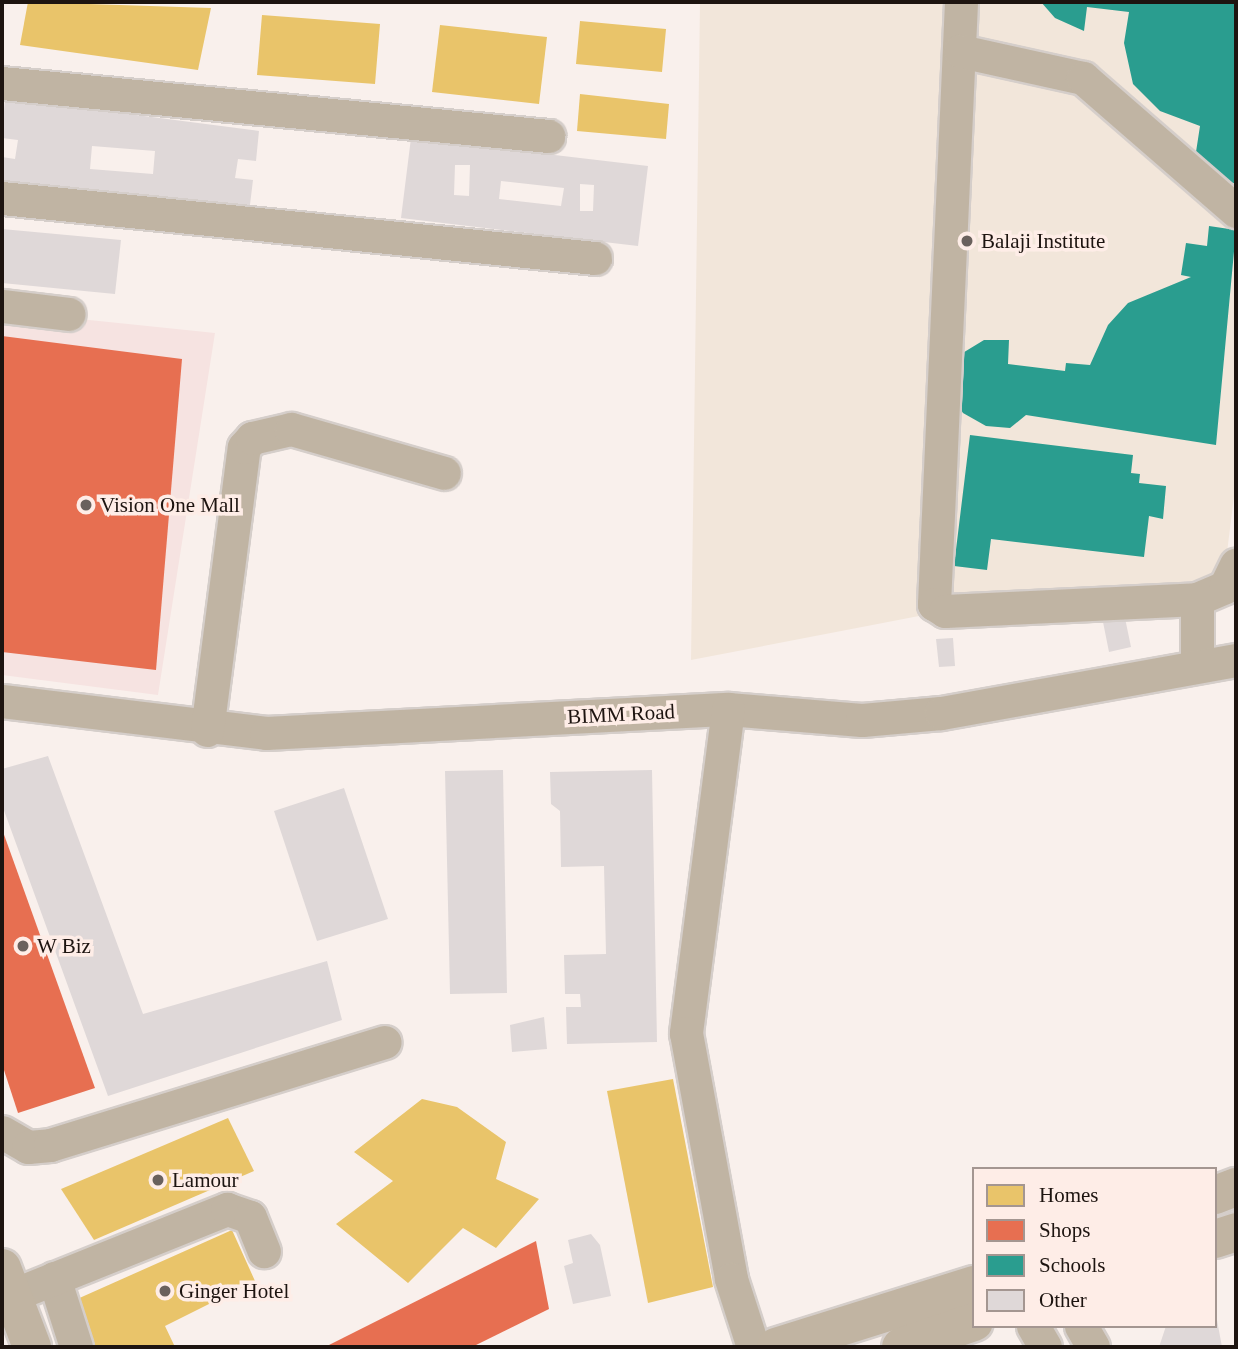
<!DOCTYPE html>
<style>
body{margin:0}
#map{position:relative;width:1238px;height:1349px;overflow:hidden;background:#f9f0ec;font-family:"Times New Roman",serif}
div>[style]{position:absolute}
[style*='--x']{left:calc(var(--x)*1px);top:calc(var(--y)*1px);width:calc(var(--w)*1px);rotate:calc(var(--a)*1deg)}
.commercial>*{inset:0;background:#f6e3e1}
.education>*{inset:0;background:#f2e6da}
.homes>*{inset:0;background:#e9c46a}
.shops>*{inset:0;background:#e76f51}
.schools>*{inset:0;background:#2a9d8f}
.building>*{inset:0;background:#dfd8d8}
.roads{filter:drop-shadow(2px 0 #d5ceca) drop-shadow(-2px 0 #d5ceca) drop-shadow(0 2px #d5ceca) drop-shadow(0 -2px #d5ceca)}
.minor>*{height:33px;margin:-16.5px;padding:0 16.5px;transform-origin:16.5px;border-radius:16.5px;background:#c0b4a3}
.major>*{height:38px;margin:-19px;padding:0 19px;transform-origin:19px;border-radius:19px;background:#c1b4a2}
.dots>*{width:19px;height:19px;translate:-50% -50%;box-sizing:border-box;border:4px solid #feede7;border-radius:50%}
span{translate:-50% -50%;white-space:nowrap;text-align:center;line-height:1.15;-webkit-text-stroke:7px #feede7;paint-order:stroke}
.poi-label{font-size:21px;color:#1d1410}
.left{translate:0 -50%;text-align:left}
.street-label{font-size:21px;color:#1d1410}
.frame{position:absolute;inset:0;border:4px solid #1d1410;pointer-events:none}
.legend{position:absolute;left:972px;top:1167px;width:245px;height:161px;box-sizing:border-box;background:#feede7;border:2px solid #a49691;margin:0;padding:9px 12px;list-style:none;font-size:21px;color:#1d1410}
.legend li{display:flex;align-items:center;gap:14px;height:35px}
.legend b{width:35px;border:2px solid #a49691}
</style>
<div id="map">
<div class="commercial">
<div style="clip-path:polygon(2px 311px,215px 333px,158px 695px,2px 675px)"></div>
</div>
<div class="education">
<div style="clip-path:polygon(700px 2px,1236px 2px,1236px 480px,1224px 577px,945px 611px,691px 660px)"></div>
</div>
<div class="homes">
<div style="clip-path:polygon(28px 2px,211px 8px,198px 70px,20px 45px)"></div>
<div style="clip-path:polygon(262px 15px,380px 24px,375px 84px,257px 75px)"></div>
<div style="clip-path:polygon(580px 21px,666px 29px,662px 72px,576px 64px)"></div>
<div style="clip-path:polygon(440px 25px,547px 37px,539px 104px,432px 92px)"></div>
<div style="clip-path:polygon(580px 94px,669px 104px,666px 139px,577px 131px)"></div>
<div style="clip-path:polygon(673px 1079px,713px 1287px,648px 1303px,607px 1091px)"></div>
<div style="clip-path:polygon(422px 1099px,457px 1107px,506px 1142px,496px 1179px,539px 1199px,496px 1248px,463px 1228px,408px 1283px,336px 1224px,393px 1181px,354px 1152px)"></div>
<div style="clip-path:polygon(228px 1118px,254px 1171px,94px 1240px,61px 1189px)"></div>
<div style="clip-path:polygon(232px 1230px,255px 1281px,165px 1326px,175px 1347px,90px 1347px,75px 1300px)"></div>
</div>
<div class="shops">
<div style="clip-path:polygon(2px 336px,182px 359px,156px 670px,2px 652px)"></div>
<div style="clip-path:polygon(2px 829px,95px 1088px,18px 1113px,2px 1064px)"></div>
<div style="clip-path:polygon(536px 1241px,549px 1309px,472px 1347px,325px 1347px)"></div>
</div>
<div class="schools">
<div style="clip-path:polygon(1041px 2px,1236px 2px,1236px 183px,1219px 184px,1215px 168px,1194px 165px,1200px 126px,1160px 111px,1133px 84px,1124px 43px,1129px 12px,1087px 7px,1084px 31px,1055px 18px)"></div>
<div style="clip-path:polygon(1209px 226px,1236px 230px,1216px 445px,1026px 415px,1010px 428px,986px 426px,963px 413px,954px 399px,961px 354px,984px 340px,1009px 340px,1008px 364px,1065px 371px,1066px 363px,1090px 365px,1108px 325px,1128px 303px,1191px 277px,1181px 275px,1186px 243px,1207px 246px)"></div>
<div style="clip-path:polygon(970px 435px,1133px 455px,1131px 473px,1140px 474px,1139px 483px,1166px 486px,1163px 519px,1149px 516px,1144px 557px,991px 539px,987px 570px,954px 566px)"></div>
</div>
<div class="building">
<div style="clip-path:polygon(evenodd,5px 98px,259px 131px,256px 161px,238px 159px,235px 178px,253px 180px,249px 213px,2px 181px,2px 157px,15px 159px,18px 140px,2px 138px,5px 98px,92px 146px,155px 151px,153px 174px,90px 169px,92px 146px)"></div>
<div style="clip-path:polygon(evenodd,411px 138px,648px 166px,638px 246px,401px 218px,411px 138px,455px 165px,470px 165px,469px 196px,454px 195px,455px 165px,411px 138px,501px 181px,564px 188px,561px 206px,499px 199px,501px 181px,411px 138px,580px 184px,594px 185px,593px 211px,580px 211px,580px 184px)"></div>
<div style="clip-path:polygon(2px 229px,121px 240px,115px 294px,2px 283px)"></div>
<div style="clip-path:polygon(1125px 618px,1131px 647px,1109px 652px,1103px 622px)"></div>
<div style="clip-path:polygon(953px 638px,955px 666px,939px 667px,936px 639px)"></div>
<div style="clip-path:polygon(48px 756px,143px 1014px,327px 961px,342px 1020px,108px 1096px,2px 805px,2px 769px)"></div>
<div style="clip-path:polygon(503px 770px,507px 993px,450px 994px,445px 771px)"></div>
<div style="clip-path:polygon(652px 770px,657px 1042px,567px 1044px,566px 1007px,581px 1007px,580px 994px,565px 994px,564px 955px,606px 954px,604px 866px,561px 867px,560px 811px,551px 804px,550px 772px)"></div>
<div style="clip-path:polygon(344px 788px,388px 919px,317px 941px,274px 811px)"></div>
<div style="clip-path:polygon(544px 1017px,547px 1049px,512px 1052px,510px 1025px)"></div>
<div style="clip-path:polygon(591px 1234px,600px 1245px,611px 1296px,573px 1304px,564px 1266px,573px 1263px,568px 1240px)"></div>
<div style="clip-path:polygon(1217px 1320px,1222px 1347px,1159px 1347px,1166px 1326px,1215px 1326px)"></div>
</div>
<div class="roads">
<div class="minor">
<div style="--x:961;--y:2;--w:603;--a:92.57"></div>
<div style="--x:934;--y:604;--w:13;--a:32"></div>
<div style="--x:945;--y:611;--w:252;--a:-2.7"></div>
<div style="--x:1197;--y:599;--w:30;--a:-23"></div>
<div style="--x:1225;--y:587;--w:25;--a:-64"></div>
<div style="--x:960;--y:51;--w:126;--a:12.4"></div>
<div style="--x:1083;--y:78;--w:203;--a:41"></div>
<div style="--x:2;--y:83;--w:549;--a:5.54"></div>
<div style="--x:2;--y:198;--w:596;--a:5.78"></div>
<div style="--x:2;--y:306;--w:67;--a:6.8"></div>
<div style="--x:1197;--y:666;--w:67;--a:-90"></div>
<div style="--x:2;--y:701;--w:266;--a:6.9"></div>
<div style="--x:266;--y:733;--w:463;--a:-3"></div>
<div style="--x:728;--y:709;--w:134;--a:4.7"></div>
<div style="--x:862;--y:720;--w:79;--a:-5.1"></div>
<div style="--x:941;--y:713;--w:300;--a:-10.2"></div>
<div style="--x:728;--y:709;--w:327;--a:97.4"></div>
<div style="--x:686;--y:1033;--w:250;--a:79.6"></div>
<div style="--x:731;--y:1279;--w:71;--a:72.1"></div>
<div style="--x:207;--y:730;--w:285;--a:-82.6"></div>
<div style="--x:244;--y:447;--w:12;--a:-48"></div>
<div style="--x:252;--y:438;--w:40;--a:-13"></div>
<div style="--x:291;--y:429;--w:159;--a:16"></div>
<div style="--x:2;--y:1132;--w:30;--a:30"></div>
<div style="--x:28;--y:1147;--w:22;--a:-5"></div>
<div style="--x:50;--y:1145;--w:350;--a:-17.1"></div>
<div style="--x:54;--y:1278;--w:72;--a:72.3"></div>
<div style="--x:13;--y:1295;--w:231;--a:-21.9"></div>
<div style="--x:227;--y:1209;--w:24;--a:19"></div>
<div style="--x:250;--y:1217;--w:37;--a:68"></div>
<div style="--x:1033;--y:1326;--w:24;--a:60"></div>
<div style="--x:1081;--y:1326;--w:24;--a:60"></div>
</div>
<div class="major">
<div style="--x:1215;--y:1195;--w:22;--a:-21"></div>
<div style="--x:1215;--y:1239;--w:22;--a:-18"></div>
<div style="--x:2;--y:1268;--w:85;--a:69.2"></div>
<div style="--x:776;--y:1347;--w:207;--a:-17.4"></div>
<div style="--x:901;--y:1347;--w:77;--a:-18.9"></div>
</div>
</div>
<div class="dots">
<div style="left:967px;top:241px;background:#6a615d"></div>
<div style="left:86px;top:505px;background:#6a615d"></div>
<div style="left:23px;top:946px;background:#6a615d"></div>
<div style="left:158px;top:1180px;background:#6a615d"></div>
<div style="left:165px;top:1291px;background:#6a615d"></div>
</div>
<div class="poi-label">
<span class="left" style="left:981px;top:241px">Balaji Institute</span>
<span class="left" style="left:100px;top:505px">Vision One Mall</span>
<span class="left" style="left:37px;top:946px">W Biz</span>
<span class="left" style="left:172px;top:1180px">Lamour</span>
<span class="left" style="left:179px;top:1291px">Ginger Hotel</span>
</div>
<div class="street-label">
<span style="left:621px;top:714px;rotate:-3deg">BIMM Road</span>
</div>
<div class="frame"></div>
<ul class="legend">
<li><b style="height:19px;background:#e9c46a"></b>Homes</li>
<li><b style="height:19px;background:#e76f51"></b>Shops</li>
<li><b style="height:19px;background:#2a9d8f"></b>Schools</li>
<li><b style="height:19px;background:#dfd8d8"></b>Other</li>
</ul>
</div>
